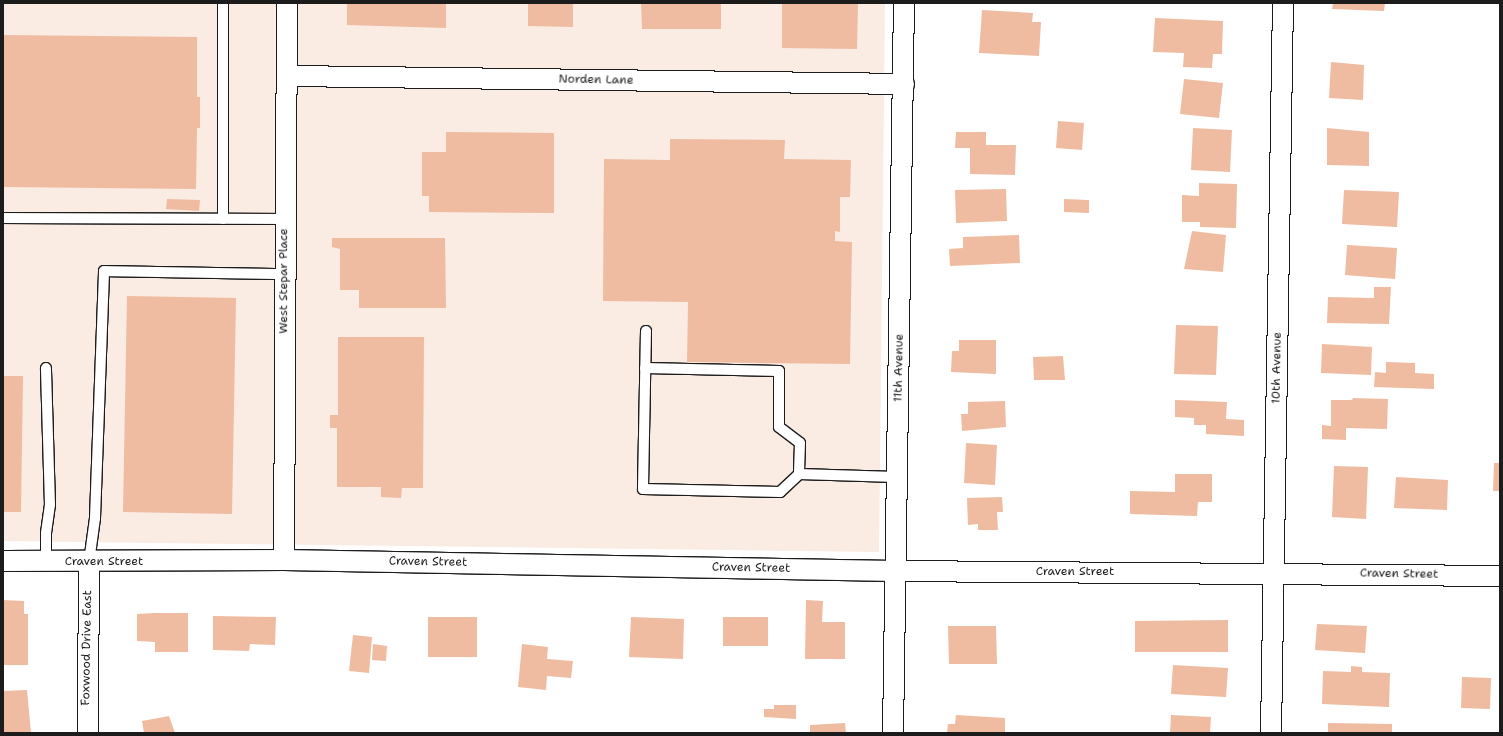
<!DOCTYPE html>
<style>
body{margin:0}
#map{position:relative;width:1503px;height:736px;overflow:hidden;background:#fff;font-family:"Shantell Sans",sans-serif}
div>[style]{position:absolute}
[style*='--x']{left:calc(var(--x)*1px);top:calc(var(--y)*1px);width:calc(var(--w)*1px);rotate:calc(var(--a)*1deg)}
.built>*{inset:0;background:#faebe3}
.building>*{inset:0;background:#efbca1}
.roads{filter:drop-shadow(1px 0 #1c1c1c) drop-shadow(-1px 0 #1c1c1c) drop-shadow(0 1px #1c1c1c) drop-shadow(0 -1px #1c1c1c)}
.lane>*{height:10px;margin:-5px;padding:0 5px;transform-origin:5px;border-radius:5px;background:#fff}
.street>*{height:20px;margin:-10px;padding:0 10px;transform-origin:10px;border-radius:10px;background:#fff}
span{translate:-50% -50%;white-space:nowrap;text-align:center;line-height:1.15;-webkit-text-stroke:4px #fff;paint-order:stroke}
.street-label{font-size:12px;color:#1c1c1c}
.frame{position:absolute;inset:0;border:4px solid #1c1c1c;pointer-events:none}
</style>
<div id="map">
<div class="built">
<div style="clip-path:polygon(3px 3px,885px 3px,879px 552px,3px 541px)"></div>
</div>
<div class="building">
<div style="clip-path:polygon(347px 3px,446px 3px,446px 28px,347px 25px)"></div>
<div style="clip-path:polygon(528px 3px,573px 3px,573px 27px,528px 26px)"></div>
<div style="clip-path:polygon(641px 3px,721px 3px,721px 29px,642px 29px)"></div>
<div style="clip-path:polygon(782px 3px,858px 3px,857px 49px,782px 48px)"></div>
<div style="clip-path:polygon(1333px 3px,1385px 3px,1384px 11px,1332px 9px)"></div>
<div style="clip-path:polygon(982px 10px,1033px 13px,1032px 22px,1041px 22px,1039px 56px,979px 53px)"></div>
<div style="clip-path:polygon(1155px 18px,1223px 21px,1222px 54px,1213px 54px,1212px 68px,1183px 67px,1184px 53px,1153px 52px)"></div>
<div style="clip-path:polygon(3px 35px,197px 37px,197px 97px,200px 97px,200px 128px,197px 128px,196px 189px,3px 187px)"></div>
<div style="clip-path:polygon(1331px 62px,1364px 65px,1363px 100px,1329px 98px)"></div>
<div style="clip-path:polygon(1184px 79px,1223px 83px,1219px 118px,1180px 114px)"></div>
<div style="clip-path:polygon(1058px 121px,1084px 123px,1082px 150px,1056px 148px)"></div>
<div style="clip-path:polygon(1193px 128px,1232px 130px,1230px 172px,1191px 170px)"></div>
<div style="clip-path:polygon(1327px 128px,1369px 132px,1369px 166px,1327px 165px)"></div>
<div style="clip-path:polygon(446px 132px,554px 133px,554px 213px,429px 212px,429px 196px,422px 196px,422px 152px,446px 152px)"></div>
<div style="clip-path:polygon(956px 132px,986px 132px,986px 145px,1016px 145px,1015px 175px,970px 174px,970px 148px,955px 148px)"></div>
<div style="clip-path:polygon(670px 139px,785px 140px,784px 159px,851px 160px,850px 197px,840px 197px,840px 232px,835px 231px,835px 241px,852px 242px,850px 364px,687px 362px,688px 302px,603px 301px,604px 159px,670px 160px)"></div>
<div style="clip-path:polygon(1199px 183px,1237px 184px,1236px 228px,1200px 227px,1200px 222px,1182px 222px,1182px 195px,1199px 196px)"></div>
<div style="clip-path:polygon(1006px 189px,1007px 221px,956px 223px,955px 190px)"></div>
<div style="clip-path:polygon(1344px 190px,1399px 192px,1397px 227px,1342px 224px)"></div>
<div style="clip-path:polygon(167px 199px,200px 200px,199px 211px,166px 209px)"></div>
<div style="clip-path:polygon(1064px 199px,1089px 200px,1089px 213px,1064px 212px)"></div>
<div style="clip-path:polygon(1192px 231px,1226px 235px,1223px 272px,1184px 269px)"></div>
<div style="clip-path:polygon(1019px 235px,1020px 263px,950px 266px,949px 249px,963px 248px,963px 237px)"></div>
<div style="clip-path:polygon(332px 238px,445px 238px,446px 308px,359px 308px,359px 290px,340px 290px,340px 249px,332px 247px)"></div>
<div style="clip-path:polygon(1347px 245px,1397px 248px,1395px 279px,1345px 275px)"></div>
<div style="clip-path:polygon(1374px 287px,1391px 287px,1389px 324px,1327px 323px,1328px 297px,1374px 298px)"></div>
<div style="clip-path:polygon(127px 296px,236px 298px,232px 514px,123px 512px)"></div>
<div style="clip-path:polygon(1176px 325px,1218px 326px,1216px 375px,1174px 374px)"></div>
<div style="clip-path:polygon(338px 337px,424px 337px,423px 488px,402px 488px,401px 498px,381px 497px,381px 487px,337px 487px,337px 428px,330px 428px,330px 415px,338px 415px)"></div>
<div style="clip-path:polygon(959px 340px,996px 340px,996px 374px,951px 372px,952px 351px,959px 351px)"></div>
<div style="clip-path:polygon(1322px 344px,1372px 347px,1371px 375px,1321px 373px)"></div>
<div style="clip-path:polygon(1063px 356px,1065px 380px,1034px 380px,1033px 357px)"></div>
<div style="clip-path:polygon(1386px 362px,1415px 363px,1415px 373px,1434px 374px,1434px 389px,1374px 387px,1375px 372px,1386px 373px)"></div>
<div style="clip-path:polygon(3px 376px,23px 376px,21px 512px,3px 512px)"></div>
<div style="clip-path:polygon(1353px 398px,1388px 399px,1387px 429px,1346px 428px,1346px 440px,1322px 439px,1322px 425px,1331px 426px,1331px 400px,1352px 400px)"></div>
<div style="clip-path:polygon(1175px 400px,1227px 402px,1226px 419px,1244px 420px,1244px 436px,1206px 434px,1206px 425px,1194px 425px,1194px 418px,1175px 417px)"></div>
<div style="clip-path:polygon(1005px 401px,1006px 427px,962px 431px,961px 414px,968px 414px,968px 402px)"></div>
<div style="clip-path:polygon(966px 443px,997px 445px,995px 485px,964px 483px)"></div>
<div style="clip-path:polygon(1494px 463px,1500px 463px,1500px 491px,1493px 491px)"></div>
<div style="clip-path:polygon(1334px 466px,1368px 467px,1366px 519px,1332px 517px)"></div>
<div style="clip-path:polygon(1175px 474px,1212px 474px,1212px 502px,1198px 502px,1197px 516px,1130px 514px,1130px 491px,1175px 492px)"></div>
<div style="clip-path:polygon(1396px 477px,1448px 480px,1447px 510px,1394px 508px)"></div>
<div style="clip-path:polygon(1002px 497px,1003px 512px,997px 512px,998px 530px,978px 530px,978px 524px,968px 525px,967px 498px)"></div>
<div style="clip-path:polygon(3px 600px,24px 601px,24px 614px,28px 614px,28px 665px,3px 665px)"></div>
<div style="clip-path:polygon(806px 600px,823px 601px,822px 622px,845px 622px,845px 659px,805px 659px)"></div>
<div style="clip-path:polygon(155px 613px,188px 613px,188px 652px,155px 652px,155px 642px,137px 641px,137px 614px)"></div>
<div style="clip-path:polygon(213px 616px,276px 617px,275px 645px,250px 644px,249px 651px,213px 650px)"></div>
<div style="clip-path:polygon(428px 617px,477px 617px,477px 657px,428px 657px)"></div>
<div style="clip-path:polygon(631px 617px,684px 619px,683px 659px,629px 657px)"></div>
<div style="clip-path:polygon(723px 617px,768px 617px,768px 646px,723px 646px)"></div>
<div style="clip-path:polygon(1228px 620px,1228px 652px,1135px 652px,1135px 621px)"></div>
<div style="clip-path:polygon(1317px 624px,1367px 626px,1365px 653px,1315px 650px)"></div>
<div style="clip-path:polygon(948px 626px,996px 626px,997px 664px,949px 664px)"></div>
<div style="clip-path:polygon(353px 635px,372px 637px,369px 673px,349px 671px)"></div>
<div style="clip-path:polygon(373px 644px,387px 646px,386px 661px,372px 660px)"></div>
<div style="clip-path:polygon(522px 644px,548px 647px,547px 659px,573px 661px,571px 678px,547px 676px,546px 690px,518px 687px)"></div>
<div style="clip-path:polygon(1173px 665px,1228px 668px,1226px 697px,1171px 694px)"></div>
<div style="clip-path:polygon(1351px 666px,1362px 667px,1362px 672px,1390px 673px,1389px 707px,1322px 704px,1323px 671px,1351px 672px)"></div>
<div style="clip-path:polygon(1462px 677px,1491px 678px,1490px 709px,1461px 708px)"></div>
<div style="clip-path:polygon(27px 690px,31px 733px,3px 733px,3px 691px)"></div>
<div style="clip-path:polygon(774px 705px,796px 705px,796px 719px,764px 717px,764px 709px,774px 709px)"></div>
<div style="clip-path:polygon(956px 715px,1005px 718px,1005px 733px,947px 733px,948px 724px,955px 724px)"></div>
<div style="clip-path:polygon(1171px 715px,1211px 717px,1210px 733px,1170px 733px)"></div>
<div style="clip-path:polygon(169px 716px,175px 733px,144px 733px,142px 721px)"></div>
<div style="clip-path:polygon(845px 723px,846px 733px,810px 733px,810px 725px)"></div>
<div style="clip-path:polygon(1328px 723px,1392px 724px,1392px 733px,1328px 733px)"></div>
</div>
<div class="roads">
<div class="lane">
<div style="--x:3;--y:218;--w:282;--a:0.2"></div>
<div style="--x:223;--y:219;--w:216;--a:-90"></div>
<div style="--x:646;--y:331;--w:158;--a:91.1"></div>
<div style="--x:643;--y:489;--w:137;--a:1.3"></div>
<div style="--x:780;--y:492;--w:26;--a:-43"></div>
<div style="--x:799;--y:474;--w:97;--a:1.8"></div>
<div style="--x:645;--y:368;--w:134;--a:1.3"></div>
<div style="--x:779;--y:371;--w:56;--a:90"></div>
<div style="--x:779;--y:427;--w:26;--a:37"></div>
<div style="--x:800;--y:443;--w:31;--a:92"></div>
<div style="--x:46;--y:562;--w:29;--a:-90"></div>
<div style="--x:46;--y:533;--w:28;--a:-82"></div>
<div style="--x:50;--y:505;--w:137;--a:-91.7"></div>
<div style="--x:89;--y:562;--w:44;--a:-82.2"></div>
<div style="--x:95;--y:518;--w:247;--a:-87.9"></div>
<div style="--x:104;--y:271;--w:180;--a:1"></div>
</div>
<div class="street">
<div style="--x:288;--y:76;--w:616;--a:0.74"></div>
<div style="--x:284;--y:560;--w:557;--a:-89.69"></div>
<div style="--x:3;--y:561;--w:281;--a:-0.2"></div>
<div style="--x:284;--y:560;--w:611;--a:1.03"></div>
<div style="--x:895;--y:571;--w:605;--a:0.47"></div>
<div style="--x:88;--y:733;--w:171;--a:-89.7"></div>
<div style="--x:893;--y:733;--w:730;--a:-89.14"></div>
<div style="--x:1271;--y:733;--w:730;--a:-89.06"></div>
</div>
</div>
<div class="street-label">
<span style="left:596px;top:80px;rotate:1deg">Norden Lane</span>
<span style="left:284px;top:281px;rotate:-90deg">West Stepar Place</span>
<span style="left:899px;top:368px;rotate:-89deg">11th Avenue</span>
<span style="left:1277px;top:368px;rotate:-89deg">10th Avenue</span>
<span style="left:104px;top:562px">Craven Street</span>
<span style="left:428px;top:562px;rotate:1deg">Craven Street</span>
<span style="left:751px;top:568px;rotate:1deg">Craven Street</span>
<span style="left:1075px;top:572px">Craven Street</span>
<span style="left:1399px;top:574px;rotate:1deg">Craven Street</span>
<span style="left:87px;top:648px;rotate:-89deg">Foxwood Drive East</span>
</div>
<div class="frame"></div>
</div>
